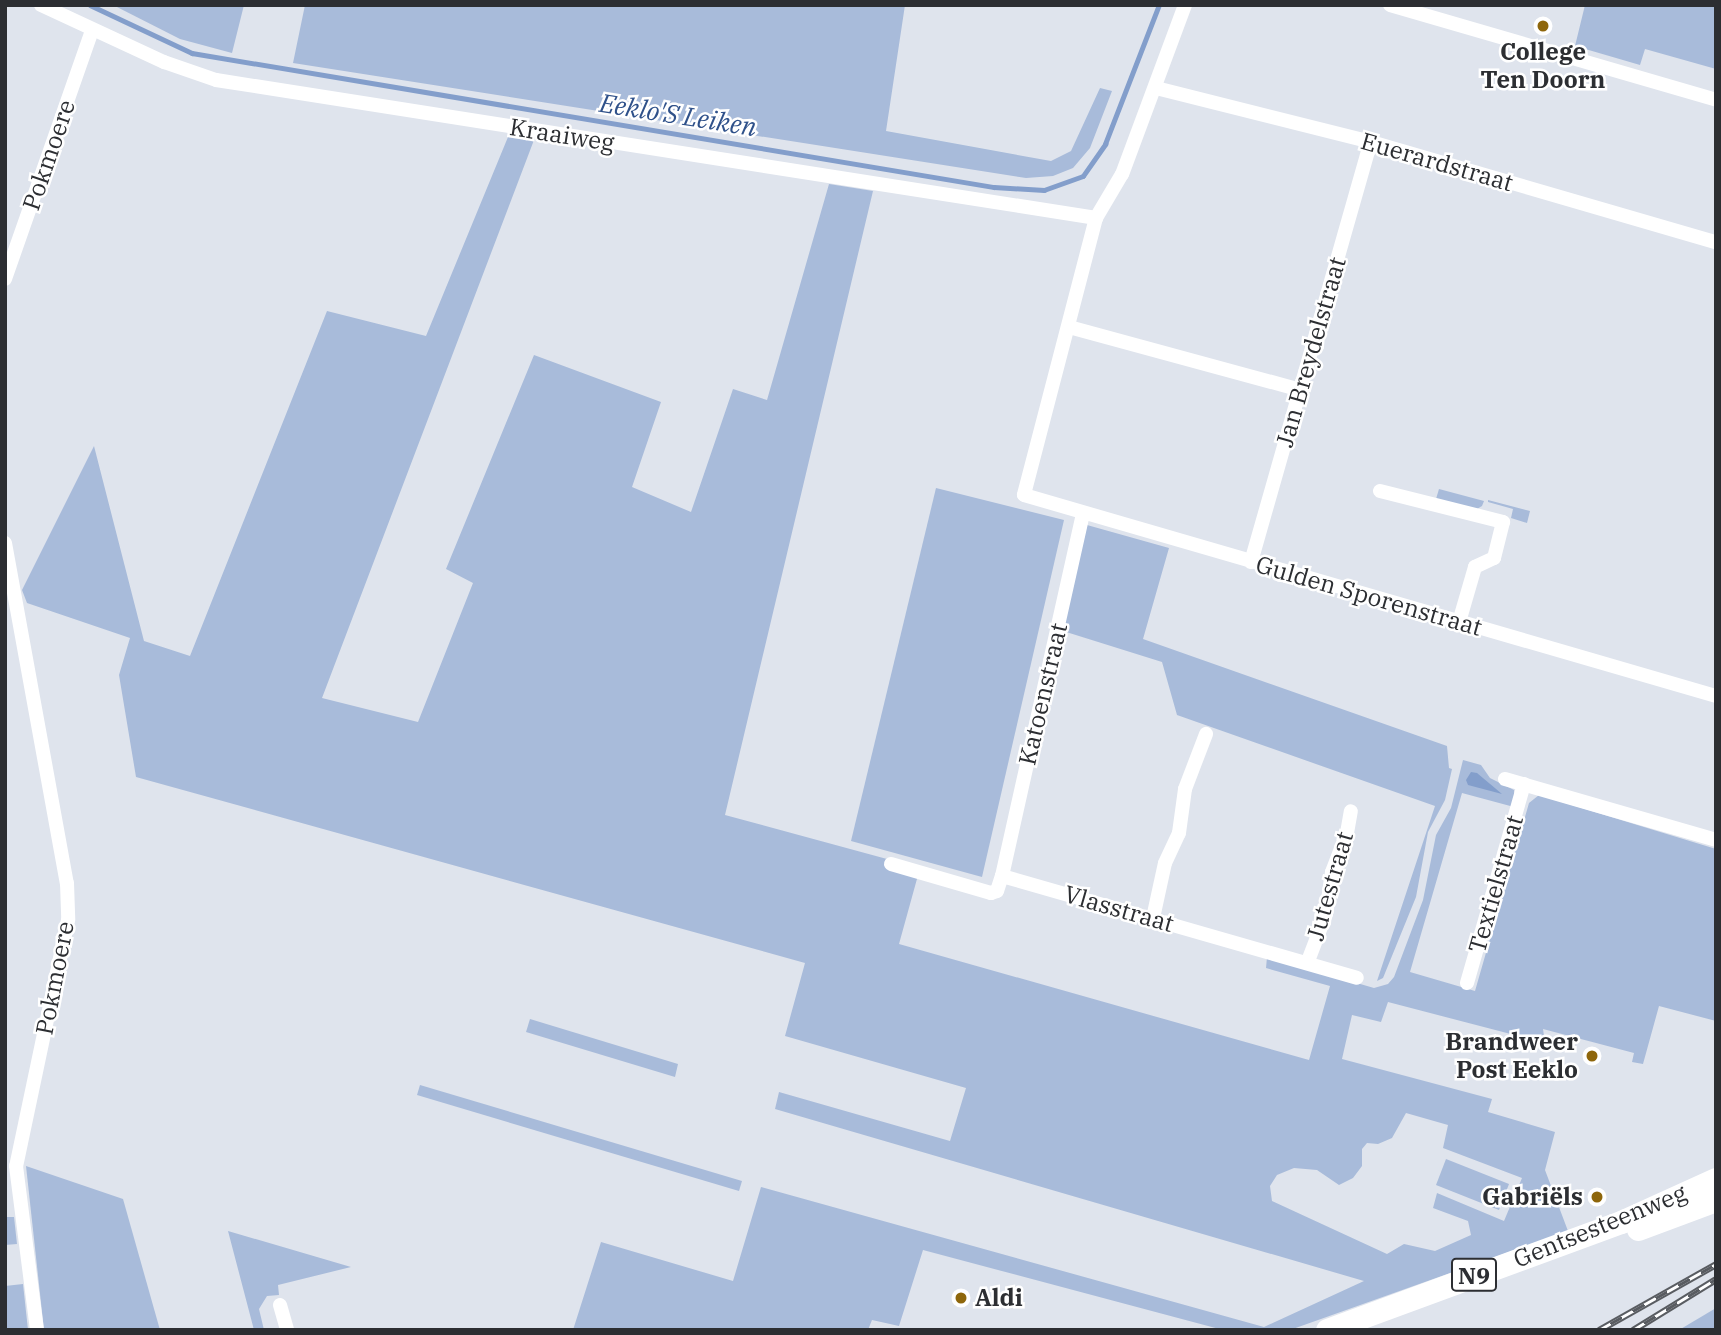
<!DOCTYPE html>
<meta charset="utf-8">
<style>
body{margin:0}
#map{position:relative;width:1721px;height:1335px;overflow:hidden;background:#dfe4ed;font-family:"IBM Plex Serif",serif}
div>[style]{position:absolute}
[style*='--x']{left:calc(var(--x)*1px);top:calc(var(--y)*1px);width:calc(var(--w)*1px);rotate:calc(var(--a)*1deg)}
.green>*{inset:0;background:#a8bbda}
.water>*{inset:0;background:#839ecb}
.stream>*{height:4.5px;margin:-2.25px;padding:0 2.25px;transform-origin:2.25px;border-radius:2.25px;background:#839ecb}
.minor>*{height:14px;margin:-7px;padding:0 7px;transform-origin:7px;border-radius:7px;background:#fff}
.primary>*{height:23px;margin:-11.5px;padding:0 11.5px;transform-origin:11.5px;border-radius:11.5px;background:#fff}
.rail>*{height:7px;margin-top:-3.5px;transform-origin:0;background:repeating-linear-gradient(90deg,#fff 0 13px,#595c61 0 26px);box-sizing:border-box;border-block:2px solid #595c61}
.dots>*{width:19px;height:19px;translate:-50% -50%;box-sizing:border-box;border:4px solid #fff;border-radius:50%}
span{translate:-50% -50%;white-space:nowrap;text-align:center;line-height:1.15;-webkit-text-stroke:5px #fff;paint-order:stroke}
.shield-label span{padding:2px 5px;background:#fff;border:2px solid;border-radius:5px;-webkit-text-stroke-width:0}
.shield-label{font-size:23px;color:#2c2e32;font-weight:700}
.poi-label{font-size:24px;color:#2c2e32;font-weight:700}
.right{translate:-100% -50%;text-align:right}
.left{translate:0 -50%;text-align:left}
.street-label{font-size:24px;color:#2c2e32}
.water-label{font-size:26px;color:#2f518a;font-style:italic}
.frame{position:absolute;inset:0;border:7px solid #2c2e32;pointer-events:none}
</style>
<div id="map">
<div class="green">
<div style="clip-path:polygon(113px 5px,244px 5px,232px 53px,180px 39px)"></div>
<div style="clip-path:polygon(305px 5px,905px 5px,886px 131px,1051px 161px,1071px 151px,1100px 88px,1112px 91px,1090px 148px,1073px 168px,1053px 176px,1026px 178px,293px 63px)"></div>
<div style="clip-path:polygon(1585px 5px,1716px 5px,1716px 69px,1645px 49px,1640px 65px,1575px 46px)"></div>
<div style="clip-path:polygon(evenodd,508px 137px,534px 140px,322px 698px,418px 722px,473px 583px,446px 569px,534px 355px,661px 402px,632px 487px,691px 512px,733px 389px,767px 400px,829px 184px,873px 191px,725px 815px,920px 868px,899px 944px,1309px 1060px,1330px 986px,1266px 968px,1267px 957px,1374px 988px,1388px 984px,1394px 977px,1423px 900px,1436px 835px,1451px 808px,1463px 760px,1481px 765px,1490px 778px,1514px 790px,1514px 807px,1462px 793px,1410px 972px,1475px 991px,1529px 803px,1539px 795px,1716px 849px,1716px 1021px,1659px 1006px,1643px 1064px,1632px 1062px,1634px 1053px,1543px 1029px,1545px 1043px,1388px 1002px,1381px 1022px,1352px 1015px,1342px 1059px,1492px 1099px,1488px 1112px,1555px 1132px,1545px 1170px,1568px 1231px,1290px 1330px,1223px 1330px,923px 1250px,899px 1326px,872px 1320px,868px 1330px,573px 1330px,601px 1242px,733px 1281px,761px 1187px,1264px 1327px,1364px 1281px,775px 1109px,779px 1092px,950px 1141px,966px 1088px,785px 1036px,805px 963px,136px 777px,119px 675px,130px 638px,27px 603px,22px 590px,94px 446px,144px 641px,190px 656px,327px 311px,426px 336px,508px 137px,1406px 1113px,1448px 1125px,1443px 1148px,1522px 1178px,1504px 1221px,1437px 1193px,1433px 1208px,1468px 1221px,1471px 1235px,1435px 1251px,1404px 1244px,1387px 1254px,1272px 1201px,1270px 1186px,1277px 1175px,1294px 1168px,1317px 1170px,1339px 1185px,1353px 1178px,1362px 1166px,1362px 1149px,1367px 1143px,1378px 1144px,1392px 1138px,1406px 1113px)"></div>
<div style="clip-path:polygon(936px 488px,1064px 520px,982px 877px,851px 841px)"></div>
<div style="clip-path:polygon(1439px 489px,1484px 501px,1482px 506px,1477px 509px,1436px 499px)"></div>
<div style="clip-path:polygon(1488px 500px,1530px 511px,1527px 523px,1511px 518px,1513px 509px,1488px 502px)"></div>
<div style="clip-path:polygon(1087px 525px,1169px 548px,1143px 639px,1447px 746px,1449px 768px,1452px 769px,1445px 800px,1428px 832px,1416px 897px,1383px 978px,1377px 981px,1435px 806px,1177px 715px,1162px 662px,1063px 631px)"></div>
<div style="clip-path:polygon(530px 1019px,678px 1064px,675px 1077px,526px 1032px)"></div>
<div style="clip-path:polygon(420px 1085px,742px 1181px,739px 1191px,417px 1095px)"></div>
<div style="clip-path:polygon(1446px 1159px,1509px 1184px,1499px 1210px,1436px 1185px)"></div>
<div style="clip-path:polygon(26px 1166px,123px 1199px,160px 1330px,44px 1330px)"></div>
<div style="clip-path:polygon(5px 1217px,14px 1217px,17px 1244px,5px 1245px)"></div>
<div style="clip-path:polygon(228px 1231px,351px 1267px,278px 1285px,279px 1295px,267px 1296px,259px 1309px,264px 1330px,254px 1330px)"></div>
<div style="clip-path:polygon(23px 1284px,28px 1330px,5px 1330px,5px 1286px)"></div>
<div style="clip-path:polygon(1716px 1308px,1716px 1330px,1679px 1330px)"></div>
</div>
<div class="water">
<div style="clip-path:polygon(1471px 772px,1477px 773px,1502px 794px,1468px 785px,1466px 780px)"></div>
</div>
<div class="stream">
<div style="--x:90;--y:5;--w:113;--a:25.2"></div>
<div style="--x:192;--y:53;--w:813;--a:9.49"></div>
<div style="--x:994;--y:187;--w:50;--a:3.4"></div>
<div style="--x:1044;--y:190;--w:41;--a:-19.7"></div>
<div style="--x:1083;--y:176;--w:39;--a:-55"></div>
<div style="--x:1105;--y:144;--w:149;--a:-68.8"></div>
</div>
<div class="minor">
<div style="--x:41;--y:5;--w:136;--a:24.9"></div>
<div style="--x:164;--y:62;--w:55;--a:19.1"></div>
<div style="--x:216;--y:80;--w:891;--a:8.91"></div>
<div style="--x:1185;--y:5;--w:180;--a:110.4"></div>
<div style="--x:1122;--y:174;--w:51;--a:120.6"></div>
<div style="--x:1096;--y:218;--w:286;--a:104.6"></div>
<div style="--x:1024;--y:495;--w:721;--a:16.2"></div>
<div style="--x:1390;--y:5;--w:340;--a:16.2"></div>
<div style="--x:1156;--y:88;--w:222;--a:14.1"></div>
<div style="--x:1371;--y:142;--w:359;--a:16.2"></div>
<div style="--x:5;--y:279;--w:263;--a:-70.7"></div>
<div style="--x:1069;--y:327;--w:240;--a:15.2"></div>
<div style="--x:1380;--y:491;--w:127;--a:14.1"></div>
<div style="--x:1503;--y:522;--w:37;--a:104"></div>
<div style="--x:1494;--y:558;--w:21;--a:155"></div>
<div style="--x:1475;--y:567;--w:57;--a:106.2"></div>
<div style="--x:5;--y:543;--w:346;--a:79.7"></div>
<div style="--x:67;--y:883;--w:37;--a:88"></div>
<div style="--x:68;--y:920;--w:251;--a:101.9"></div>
<div style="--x:16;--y:1166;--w:165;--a:82.7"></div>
<div style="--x:1251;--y:562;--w:437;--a:-74.1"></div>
<div style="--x:1505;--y:779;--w:220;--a:16.1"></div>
<div style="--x:891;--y:864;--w:104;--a:16.2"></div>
<div style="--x:991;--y:893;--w:6;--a:-18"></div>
<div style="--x:997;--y:891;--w:16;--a:-72"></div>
<div style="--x:1002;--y:876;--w:369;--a:16"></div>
<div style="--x:1002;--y:876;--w:372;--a:-77.4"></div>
<div style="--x:1153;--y:918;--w:56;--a:-77.7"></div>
<div style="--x:1165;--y:863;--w:33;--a:-65"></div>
<div style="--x:1179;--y:833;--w:44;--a:-82.2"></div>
<div style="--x:1185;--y:789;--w:59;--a:-69.1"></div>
<div style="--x:1308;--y:961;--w:50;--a:-69"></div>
<div style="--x:1326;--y:914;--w:42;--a:-81.9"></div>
<div style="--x:1332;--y:872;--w:42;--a:-69"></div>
<div style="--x:1347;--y:833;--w:22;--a:-80"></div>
<div style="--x:1467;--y:983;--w:207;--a:-74"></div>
<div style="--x:280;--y:1305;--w:26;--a:74"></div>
</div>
<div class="primary">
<div style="--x:1638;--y:1229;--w:83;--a:-20.4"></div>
<div style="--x:1327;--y:1330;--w:313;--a:-20.2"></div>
<div style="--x:1621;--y:1222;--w:104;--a:-24.4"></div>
</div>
<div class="rail">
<div style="--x:1599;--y:1330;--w:134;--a:-29.4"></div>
<div style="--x:1633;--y:1330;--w:97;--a:-31.6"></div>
</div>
<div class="dots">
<div style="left:1543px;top:26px;background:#8e660b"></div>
<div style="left:1592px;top:1056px;background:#8e660b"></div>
<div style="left:1597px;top:1197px;background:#8e660b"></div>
<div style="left:961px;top:1298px;background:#8e660b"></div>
</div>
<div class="shield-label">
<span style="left:1474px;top:1275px">N9</span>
</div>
<div class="poi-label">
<span style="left:1543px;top:66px">College<br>Ten Doorn</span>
<span class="right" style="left:1578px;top:1056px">Brandweer<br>Post Eeklo</span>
<span class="right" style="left:1583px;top:1197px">Gabriëls</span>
<span class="left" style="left:975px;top:1298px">Aldi</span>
</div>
<div class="street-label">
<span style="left:562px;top:135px;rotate:9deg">Kraaiweg</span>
<span style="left:49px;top:155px;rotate:-71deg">Pokmoere</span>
<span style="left:1437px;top:162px;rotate:16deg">Euerardstraat</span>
<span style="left:1311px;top:352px;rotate:-74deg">Jan Breydelstraat</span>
<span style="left:1369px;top:596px;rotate:16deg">Gulden Sporenstraat</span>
<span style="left:1043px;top:694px;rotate:-77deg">Katoenstraat</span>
<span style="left:1496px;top:884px;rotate:-74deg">Textielstraat</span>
<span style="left:1330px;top:886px;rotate:-74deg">Jutestraat</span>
<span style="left:1119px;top:909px;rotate:16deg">Vlasstraat</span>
<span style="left:55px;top:978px;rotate:-79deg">Pokmoere</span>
<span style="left:1600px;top:1226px;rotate:-22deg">Gentsesteenweg</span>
</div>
<div class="water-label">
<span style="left:678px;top:115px;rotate:9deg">Eeklo'S Leiken</span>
</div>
<div class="frame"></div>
</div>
